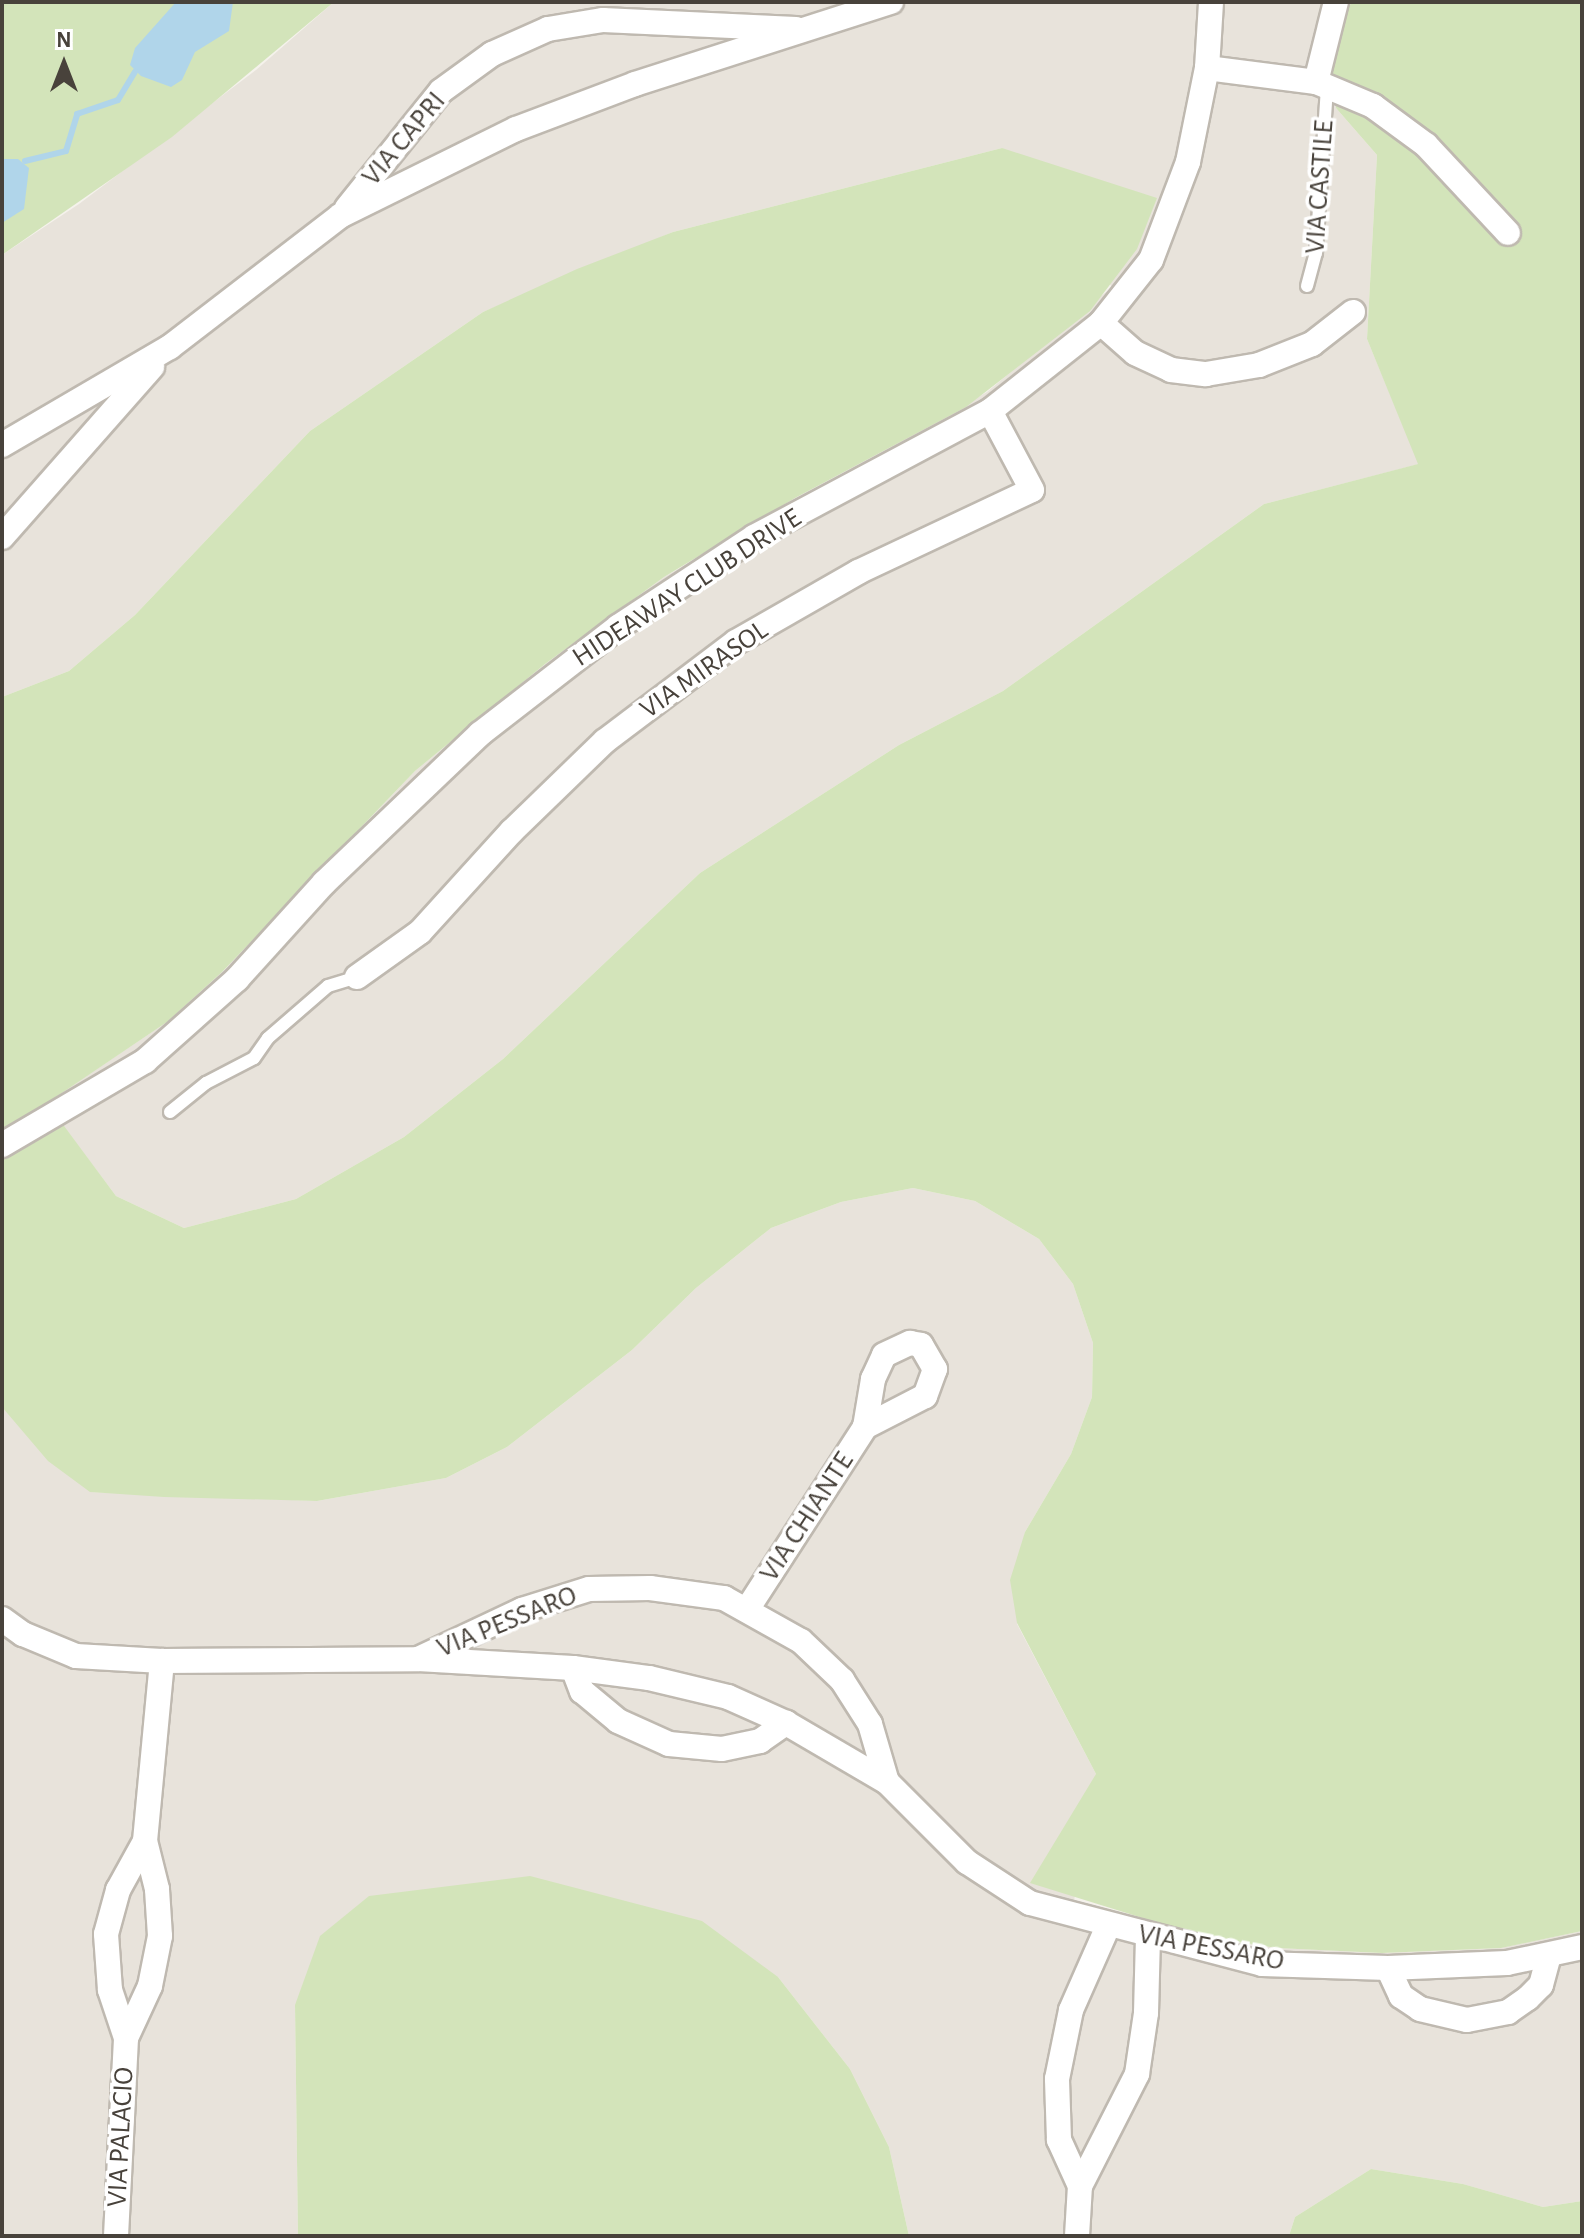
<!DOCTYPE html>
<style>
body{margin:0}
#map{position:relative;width:1584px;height:2238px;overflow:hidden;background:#f5f2ec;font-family:"Alegreya Sans",sans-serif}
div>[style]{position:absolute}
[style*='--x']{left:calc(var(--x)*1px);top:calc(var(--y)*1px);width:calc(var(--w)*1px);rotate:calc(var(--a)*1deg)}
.residential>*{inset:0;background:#e8e3db}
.green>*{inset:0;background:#d3e4ba}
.water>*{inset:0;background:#b0d5ea}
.stream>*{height:6px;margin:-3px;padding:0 3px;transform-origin:3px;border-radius:3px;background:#b0d5ea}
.roads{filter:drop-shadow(2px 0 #bfb9b0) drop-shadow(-2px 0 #bfb9b0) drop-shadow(0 2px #bfb9b0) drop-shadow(0 -2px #bfb9b0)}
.service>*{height:12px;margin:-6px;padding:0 6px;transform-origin:6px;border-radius:6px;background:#fff}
.minor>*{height:24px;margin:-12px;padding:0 12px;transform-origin:12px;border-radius:12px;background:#fff}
span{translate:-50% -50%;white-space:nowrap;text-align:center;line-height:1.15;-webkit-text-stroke:7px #fff;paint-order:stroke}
.street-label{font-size:28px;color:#48423b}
.frame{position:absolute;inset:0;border:4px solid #48423b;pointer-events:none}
.north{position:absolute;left:24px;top:24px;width:80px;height:80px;-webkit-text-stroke:6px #fff;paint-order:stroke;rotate:0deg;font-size:22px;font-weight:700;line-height:32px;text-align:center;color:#48423b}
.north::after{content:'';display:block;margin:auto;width:28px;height:36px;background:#48423b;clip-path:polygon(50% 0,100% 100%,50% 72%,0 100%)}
</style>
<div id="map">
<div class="residential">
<div style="clip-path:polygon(334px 2px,1352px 2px,1344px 14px,1336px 108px,1377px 155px,1367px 339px,1419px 464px,1264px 504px,1003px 691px,899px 745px,700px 873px,503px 1059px,404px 1137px,296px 1199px,184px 1228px,116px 1196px,46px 1103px,167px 1022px,222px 972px,415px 771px,545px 664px,664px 577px,987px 392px,1112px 287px,1002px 148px,673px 232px,483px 312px,310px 431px,135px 615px,69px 671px,2px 697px,2px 255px,79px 204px,256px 70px)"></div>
<div style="clip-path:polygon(913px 1188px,975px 1201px,1039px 1239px,1073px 1284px,1093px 1343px,1092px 1397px,1071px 1454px,1025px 1532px,1017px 1624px,1096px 1774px,1074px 1901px,1207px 1938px,1277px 1948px,1382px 1953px,1500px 1948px,1582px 1931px,1582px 2201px,1543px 2207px,1463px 2184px,1371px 2169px,1295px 2217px,1289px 2236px,909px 2236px,889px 2147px,850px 2069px,778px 1977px,295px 2005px,298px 2236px,2px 2236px,2px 1407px,91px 1492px,317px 1501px,446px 1478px,507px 1447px,632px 1350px,696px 1288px,771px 1228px,841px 1202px)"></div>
</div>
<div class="green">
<div style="clip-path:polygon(2px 2px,334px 2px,172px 137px,2px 255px)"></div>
<div style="clip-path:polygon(1352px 2px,1582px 2px,1582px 1931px,1501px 1948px,1382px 1953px,1277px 1948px,1207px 1938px,1030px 1883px,1096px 1774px,1017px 1623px,1010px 1580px,1025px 1532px,1071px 1454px,1092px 1397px,1093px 1343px,1073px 1284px,1039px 1239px,975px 1201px,913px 1188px,841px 1202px,771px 1228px,696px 1288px,632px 1350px,507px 1447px,446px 1478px,317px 1501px,164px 1497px,90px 1492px,48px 1461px,2px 1407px,2px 697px,69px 671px,135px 615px,310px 431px,483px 312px,577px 269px,673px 232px,1002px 148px,1157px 198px,1137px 249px,1090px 311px,966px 407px,795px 498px,664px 577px,545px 664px,415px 771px,222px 972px,167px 1022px,47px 1103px,116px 1196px,184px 1228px,296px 1199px,404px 1137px,503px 1059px,700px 873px,899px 745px,1003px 691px,1264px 504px,1418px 464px,1367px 339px,1377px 155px,1336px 108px,1332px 65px,1344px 14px)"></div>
<div style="clip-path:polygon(530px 1876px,702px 1921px,778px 1977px,850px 2069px,889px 2147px,909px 2236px,298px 2236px,295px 2005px,320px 1936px,369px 1896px)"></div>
<div style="clip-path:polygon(1371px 2169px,1463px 2184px,1543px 2207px,1582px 2201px,1582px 2236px,1289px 2236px,1295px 2217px)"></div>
</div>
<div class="water">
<div style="clip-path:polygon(176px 2px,233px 2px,229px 31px,195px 52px,182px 80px,171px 87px,141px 76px,130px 65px,135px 48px)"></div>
<div style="clip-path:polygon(2px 159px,18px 159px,29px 168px,24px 209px,2px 223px)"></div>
</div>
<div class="stream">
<div style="--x:25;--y:161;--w:42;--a:-13.7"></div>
<div style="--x:66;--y:151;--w:39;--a:-73"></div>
<div style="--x:77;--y:114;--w:43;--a:-18.9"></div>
<div style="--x:118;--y:100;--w:33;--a:-59"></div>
</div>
<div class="roads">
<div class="service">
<div style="--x:1307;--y:286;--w:34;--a:-75"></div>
<div style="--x:1316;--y:253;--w:167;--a:-86.2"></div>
<div style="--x:170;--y:1112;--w:46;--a:-38.9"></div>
<div style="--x:206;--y:1083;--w:54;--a:-27.5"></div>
<div style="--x:254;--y:1058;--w:24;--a:-55"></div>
<div style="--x:268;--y:1038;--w:79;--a:-40.9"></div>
<div style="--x:328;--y:986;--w:30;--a:-17"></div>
</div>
<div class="minor">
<div style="--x:1207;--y:68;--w:110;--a:7.3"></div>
<div style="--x:1316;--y:82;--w:62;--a:22.8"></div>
<div style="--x:1373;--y:106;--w:66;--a:36.3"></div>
<div style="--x:1426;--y:145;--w:120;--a:47"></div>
<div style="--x:1316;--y:82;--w:82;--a:-76"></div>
<div style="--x:347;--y:208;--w:150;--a:-51.2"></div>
<div style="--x:441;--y:91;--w:63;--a:-36"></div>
<div style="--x:492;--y:54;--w:61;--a:-24.1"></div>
<div style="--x:548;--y:29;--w:56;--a:-9.3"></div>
<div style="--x:603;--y:20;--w:193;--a:2.7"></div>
<div style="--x:1101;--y:323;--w:45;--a:41.4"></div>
<div style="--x:1135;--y:353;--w:40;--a:25"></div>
<div style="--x:1171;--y:370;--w:35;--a:7"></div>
<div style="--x:1206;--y:374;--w:54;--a:-9.6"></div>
<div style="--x:1259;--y:365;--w:57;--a:-21.6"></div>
<div style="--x:1312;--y:344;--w:52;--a:-38"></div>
<div style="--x:2;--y:445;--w:194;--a:-30.3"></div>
<div style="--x:170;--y:347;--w:215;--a:-37.6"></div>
<div style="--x:340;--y:216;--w:196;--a:-26.3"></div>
<div style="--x:516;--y:129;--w:127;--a:-20.7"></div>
<div style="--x:635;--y:84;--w:269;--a:-17.8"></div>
<div style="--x:2;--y:537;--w:227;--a:-48.6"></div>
<div style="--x:357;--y:977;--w:77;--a:-35.5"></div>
<div style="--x:420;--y:932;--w:137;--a:-47.7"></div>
<div style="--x:512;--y:831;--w:129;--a:-44.1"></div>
<div style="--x:605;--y:741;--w:164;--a:-37.1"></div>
<div style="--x:736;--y:642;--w:141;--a:-29.8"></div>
<div style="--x:858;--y:572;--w:192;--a:-25.2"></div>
<div style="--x:1032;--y:490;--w:89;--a:-118"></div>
<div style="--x:2;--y:1145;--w:166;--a:-30.4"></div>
<div style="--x:145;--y:1061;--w:123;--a:-41.7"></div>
<div style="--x:237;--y:979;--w:130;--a:-47.8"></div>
<div style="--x:324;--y:883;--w:216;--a:-43.7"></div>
<div style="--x:480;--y:734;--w:175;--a:-37.8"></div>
<div style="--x:618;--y:627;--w:163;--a:-33.5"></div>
<div style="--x:754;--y:537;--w:268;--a:-28.1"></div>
<div style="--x:990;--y:411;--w:142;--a:-38.4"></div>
<div style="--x:1101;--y:323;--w:80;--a:-51.6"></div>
<div style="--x:1151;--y:260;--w:105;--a:-69.3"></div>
<div style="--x:1188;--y:162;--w:96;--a:-78.6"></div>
<div style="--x:1207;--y:68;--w:66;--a:-86.5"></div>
<div style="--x:748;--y:1608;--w:216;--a:-57.1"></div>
<div style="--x:865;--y:1427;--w:49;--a:-80.5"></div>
<div style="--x:873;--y:1379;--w:26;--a:-65"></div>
<div style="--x:884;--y:1355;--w:29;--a:-25"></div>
<div style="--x:910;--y:1343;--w:11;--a:10"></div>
<div style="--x:921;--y:1345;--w:28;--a:60"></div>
<div style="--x:935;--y:1369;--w:29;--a:110"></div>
<div style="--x:925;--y:1396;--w:68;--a:152.7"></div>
<div style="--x:2;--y:1619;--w:26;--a:36"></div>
<div style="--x:23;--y:1634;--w:57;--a:22.5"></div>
<div style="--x:76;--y:1656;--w:86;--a:3.3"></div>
<div style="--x:162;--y:1661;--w:256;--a:-0.4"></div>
<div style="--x:418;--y:1659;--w:155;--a:3.3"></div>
<div style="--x:573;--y:1668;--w:77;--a:7.5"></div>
<div style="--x:649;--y:1678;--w:81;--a:13.5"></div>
<div style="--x:728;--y:1697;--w:64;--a:24.1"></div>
<div style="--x:786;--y:1723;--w:117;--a:30.3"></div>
<div style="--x:887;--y:1782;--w:113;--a:45"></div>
<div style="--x:967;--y:1862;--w:75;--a:33.1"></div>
<div style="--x:1030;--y:1903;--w:240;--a:14.7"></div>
<div style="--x:1262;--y:1964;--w:126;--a:1.8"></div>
<div style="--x:1388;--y:1968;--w:119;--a:-2.4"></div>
<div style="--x:1507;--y:1963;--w:77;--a:-12"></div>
<div style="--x:420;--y:1658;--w:113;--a:-25.2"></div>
<div style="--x:522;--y:1610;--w:70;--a:-17.4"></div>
<div style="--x:589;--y:1589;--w:61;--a:-0.9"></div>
<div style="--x:650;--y:1588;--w:75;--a:7.7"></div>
<div style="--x:724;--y:1598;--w:88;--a:29.2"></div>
<div style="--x:801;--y:1641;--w:57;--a:43.6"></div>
<div style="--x:842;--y:1680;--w:52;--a:57.5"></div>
<div style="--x:870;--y:1724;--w:60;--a:73.7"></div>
<div style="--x:573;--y:1668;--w:25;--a:69"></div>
<div style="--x:582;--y:1691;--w:47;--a:39.8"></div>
<div style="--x:618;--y:1721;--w:56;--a:24.3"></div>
<div style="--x:669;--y:1744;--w:53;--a:5.4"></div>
<div style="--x:722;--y:1749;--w:39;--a:-12"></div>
<div style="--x:760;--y:1741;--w:32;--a:-35"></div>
<div style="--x:1388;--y:1968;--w:31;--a:65"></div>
<div style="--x:1401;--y:1996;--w:23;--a:34"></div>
<div style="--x:1420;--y:2009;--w:48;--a:13.2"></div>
<div style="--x:1467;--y:2020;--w:42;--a:-11"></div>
<div style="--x:1508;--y:2012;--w:24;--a:-35"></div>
<div style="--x:1528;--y:1998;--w:18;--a:-45"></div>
<div style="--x:1541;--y:1985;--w:31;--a:-75"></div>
<div style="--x:126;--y:2038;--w:51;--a:-108.4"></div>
<div style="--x:110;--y:1990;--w:56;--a:-94.1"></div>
<div style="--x:106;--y:1934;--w:46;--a:-74.7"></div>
<div style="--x:118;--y:1890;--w:56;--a:-61.1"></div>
<div style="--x:1080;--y:2186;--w:51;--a:-114.5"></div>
<div style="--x:1059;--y:2140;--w:61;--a:-91.9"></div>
<div style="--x:1057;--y:2079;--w:70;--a:-78.5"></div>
<div style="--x:1071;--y:2010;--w:92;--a:-66.2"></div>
<div style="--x:116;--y:2236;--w:198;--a:-87.1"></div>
<div style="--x:126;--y:2038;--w:57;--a:-65.2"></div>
<div style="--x:150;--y:1986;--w:51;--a:-78.7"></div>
<div style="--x:160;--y:1936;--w:47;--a:-93.7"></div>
<div style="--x:157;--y:1889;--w:49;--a:-104"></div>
<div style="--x:145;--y:1841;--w:181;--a:-84.6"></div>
<div style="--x:1077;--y:2236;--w:50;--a:-86.6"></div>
<div style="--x:1080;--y:2186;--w:126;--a:-63"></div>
<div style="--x:1137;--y:2074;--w:62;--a:-81.6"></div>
<div style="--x:1146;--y:2013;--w:75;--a:-88.5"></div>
</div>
</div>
<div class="street-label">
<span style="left:404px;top:139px;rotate:-50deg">VIA CAPRI</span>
<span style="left:1320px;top:187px;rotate:-86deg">VIA CASTILE</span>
<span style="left:687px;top:588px;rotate:-33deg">HIDEAWAY CLUB DRIVE</span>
<span style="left:704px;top:670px;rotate:-35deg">VIA MIRASOL</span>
<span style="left:807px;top:1517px;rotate:-57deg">VIA CHIANTE</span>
<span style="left:507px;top:1622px;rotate:-22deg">VIA PESSARO</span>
<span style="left:1211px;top:1948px;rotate:11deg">VIA PESSARO</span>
<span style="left:121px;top:2137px;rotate:-87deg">VIA PALACIO</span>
</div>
<div class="frame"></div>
<div class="north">N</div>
</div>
